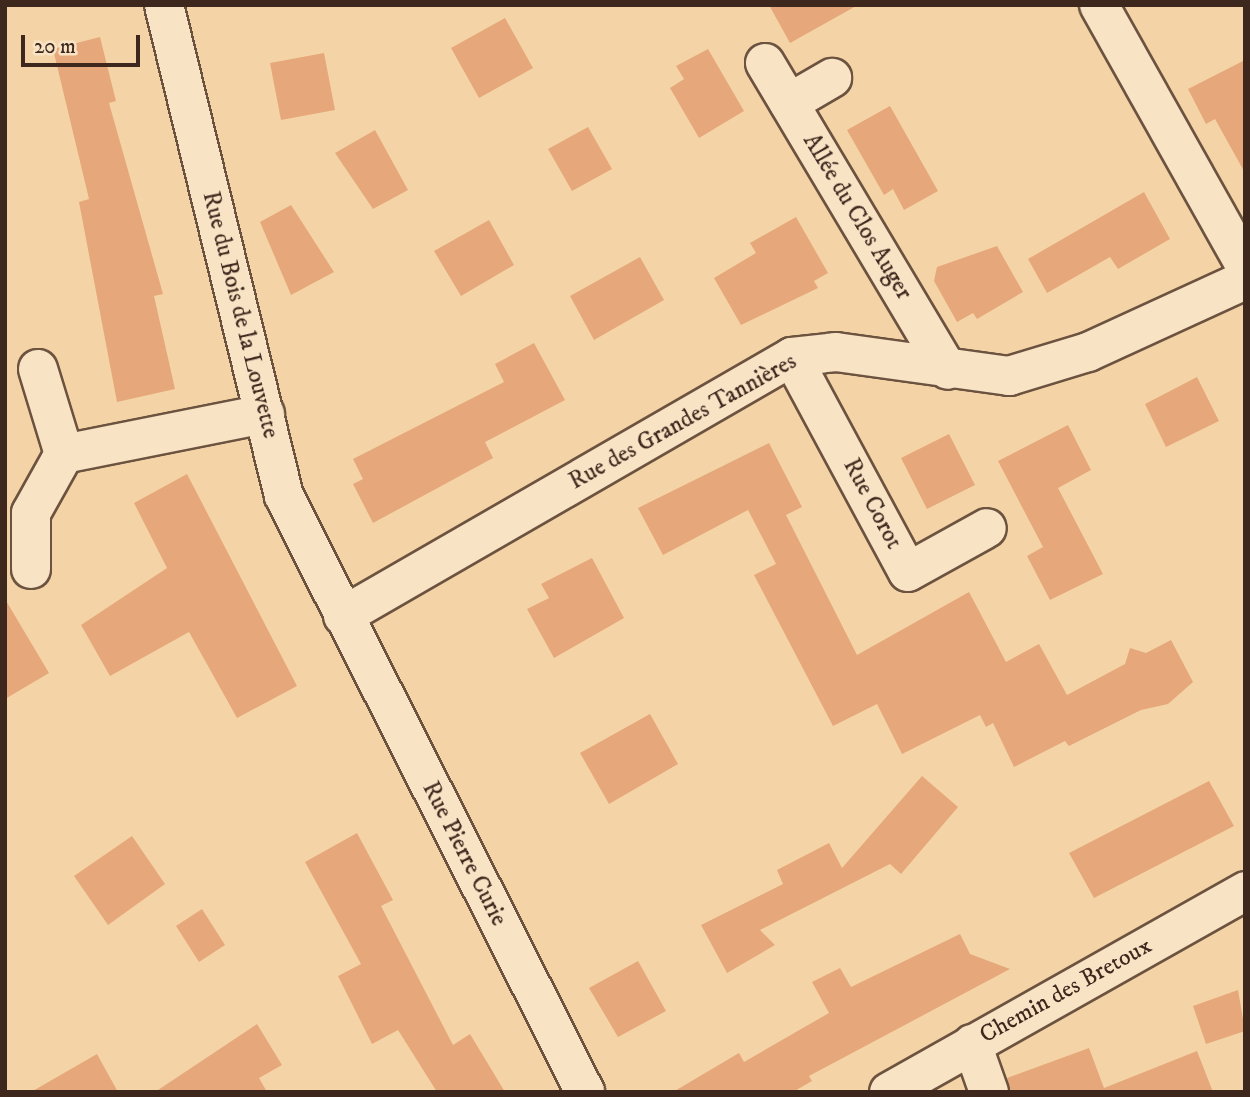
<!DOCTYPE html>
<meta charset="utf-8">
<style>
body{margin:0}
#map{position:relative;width:1250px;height:1097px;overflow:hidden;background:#f4d4a6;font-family:"IM FELL DW Pica",serif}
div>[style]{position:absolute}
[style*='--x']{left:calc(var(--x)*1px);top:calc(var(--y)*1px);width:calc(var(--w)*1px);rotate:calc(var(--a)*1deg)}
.building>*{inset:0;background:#e6a87a}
.roads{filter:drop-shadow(2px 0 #6c5340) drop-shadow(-2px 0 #6c5340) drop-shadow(0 2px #6c5340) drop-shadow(0 -2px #6c5340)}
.minor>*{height:38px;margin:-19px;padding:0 19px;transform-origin:19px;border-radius:19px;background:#f8e3c5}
span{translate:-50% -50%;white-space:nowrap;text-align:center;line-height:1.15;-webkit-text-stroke:5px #f8e3c5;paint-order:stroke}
.street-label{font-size:24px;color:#3e281e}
.frame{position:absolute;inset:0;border:7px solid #3e281e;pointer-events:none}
.scale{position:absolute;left:21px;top:35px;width:119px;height:32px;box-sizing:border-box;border:4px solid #3e281e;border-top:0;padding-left:9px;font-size:21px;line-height:24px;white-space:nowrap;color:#3e281e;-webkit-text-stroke:5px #f8e3c5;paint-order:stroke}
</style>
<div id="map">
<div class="building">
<div style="clip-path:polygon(769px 5px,858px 5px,790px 43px)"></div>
<div style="clip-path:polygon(505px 18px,533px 68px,479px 98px,451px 48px)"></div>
<div style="clip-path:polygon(100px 37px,116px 101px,109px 103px,163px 294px,154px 296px,175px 389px,117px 402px,79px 202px,89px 199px,53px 49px)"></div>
<div style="clip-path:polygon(708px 49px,744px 111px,699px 138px,670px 88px,684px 79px,676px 66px)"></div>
<div style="clip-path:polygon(324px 53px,335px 110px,281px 120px,270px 63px)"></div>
<div style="clip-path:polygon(1245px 60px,1245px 173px,1215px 119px,1206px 124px,1188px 89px)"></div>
<div style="clip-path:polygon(890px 106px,938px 191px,904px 210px,893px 189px,884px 195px,847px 130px)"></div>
<div style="clip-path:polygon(588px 127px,612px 169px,572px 191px,548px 149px)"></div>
<div style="clip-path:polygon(375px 130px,408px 190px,373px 209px,335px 153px)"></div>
<div style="clip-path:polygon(1144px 192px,1170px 239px,1118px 269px,1110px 257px,1047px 293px,1028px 259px)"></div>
<div style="clip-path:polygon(291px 205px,334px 272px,291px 295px,260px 222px)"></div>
<div style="clip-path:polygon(796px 217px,828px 273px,814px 281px,818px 288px,741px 325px,714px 278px,756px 253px,750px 243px)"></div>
<div style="clip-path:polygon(489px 220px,514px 265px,461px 296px,434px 251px)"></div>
<div style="clip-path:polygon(997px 246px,1023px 292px,977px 319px,973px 313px,957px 322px,934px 281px,937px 267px)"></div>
<div style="clip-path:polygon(640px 257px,664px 300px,594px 340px,570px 296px)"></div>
<div style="clip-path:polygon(534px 343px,565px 400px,485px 442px,493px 458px,373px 523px,353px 484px,363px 479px,353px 459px,504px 382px,495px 364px)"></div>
<div style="clip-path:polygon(1197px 377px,1219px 421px,1166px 447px,1145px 404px)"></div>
<div style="clip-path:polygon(1068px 425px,1091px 470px,1058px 488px,1103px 574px,1050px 600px,1027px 556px,1043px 547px,998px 461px)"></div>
<div style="clip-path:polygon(949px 434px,975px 485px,927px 509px,901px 458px)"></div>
<div style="clip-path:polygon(769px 443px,802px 507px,786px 515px,857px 655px,969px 592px,1006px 662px,1039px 644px,1067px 695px,1125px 664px,1130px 648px,1146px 653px,1171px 640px,1193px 682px,1168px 704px,1141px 710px,1069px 746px,1065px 741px,1014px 767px,993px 723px,986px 727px,980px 715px,902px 754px,877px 704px,833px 726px,754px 575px,776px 564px,748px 510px,663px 555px,638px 508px)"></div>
<div style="clip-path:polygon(187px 474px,297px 686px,237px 718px,189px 632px,110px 676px,81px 625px,167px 568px,134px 503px)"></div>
<div style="clip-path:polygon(592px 558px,624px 618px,554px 658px,527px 609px,549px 598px,541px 584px)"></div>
<div style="clip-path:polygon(5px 599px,49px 673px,5px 699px)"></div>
<div style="clip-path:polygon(650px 714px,678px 764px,609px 804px,580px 753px)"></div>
<div style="clip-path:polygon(922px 776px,958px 807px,901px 874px,890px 864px,760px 930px,775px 945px,727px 973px,701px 925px,783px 884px,777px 870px,829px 843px,842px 868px)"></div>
<div style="clip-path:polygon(1209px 781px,1234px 826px,1094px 898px,1069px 853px)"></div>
<div style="clip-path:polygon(357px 833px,393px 900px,381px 906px,453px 1045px,470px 1034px,505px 1092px,437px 1092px,398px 1030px,372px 1044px,338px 976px,361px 964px,305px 862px)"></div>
<div style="clip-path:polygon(132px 836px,165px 884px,108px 925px,74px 876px)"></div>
<div style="clip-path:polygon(202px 909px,225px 945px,199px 962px,176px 926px)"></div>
<div style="clip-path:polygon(960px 934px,970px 954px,1010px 969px,809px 1076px,812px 1081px,793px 1092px,673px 1092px,739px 1053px,744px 1062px,829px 1013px,812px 982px,840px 968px,851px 987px)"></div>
<div style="clip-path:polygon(638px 961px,666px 1011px,618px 1037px,589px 988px)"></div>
<div style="clip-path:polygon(1238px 990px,1245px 1031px,1206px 1044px,1193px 1006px)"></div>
<div style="clip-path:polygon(257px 1024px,282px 1065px,259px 1078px,267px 1092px,155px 1092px)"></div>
<div style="clip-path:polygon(1089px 1048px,1104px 1088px,1197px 1051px,1213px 1092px,1010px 1092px,1007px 1078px)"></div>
<div style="clip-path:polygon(97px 1054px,118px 1092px,31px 1092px)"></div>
</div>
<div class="roads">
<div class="minor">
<div style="--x:164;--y:5;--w:505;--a:76.27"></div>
<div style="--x:284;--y:496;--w:668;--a:63.2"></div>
<div style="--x:1099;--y:5;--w:298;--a:60.7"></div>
<div style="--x:765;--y:63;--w:357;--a:59.2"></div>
<div style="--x:789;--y:103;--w:50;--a:-30.2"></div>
<div style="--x:792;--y:357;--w:244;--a:61.7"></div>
<div style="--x:908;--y:572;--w:90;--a:-29.1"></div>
<div style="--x:38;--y:369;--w:89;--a:73"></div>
<div style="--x:31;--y:569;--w:56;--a:-90"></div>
<div style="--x:31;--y:513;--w:68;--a:-60.8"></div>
<div style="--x:64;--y:454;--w:205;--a:-11.3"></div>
<div style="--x:343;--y:616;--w:518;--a:-29.98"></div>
<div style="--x:792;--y:357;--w:44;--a:-6.5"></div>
<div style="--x:836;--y:352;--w:175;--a:7.9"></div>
<div style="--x:1009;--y:376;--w:83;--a:-16.9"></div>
<div style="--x:1088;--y:352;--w:173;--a:-24.6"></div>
<div style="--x:972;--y:1044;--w:51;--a:70.5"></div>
<div style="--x:889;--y:1092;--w:409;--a:-29.4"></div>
</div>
</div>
<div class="street-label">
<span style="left:857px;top:217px;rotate:59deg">Allée du Clos Auger</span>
<span style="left:240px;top:315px;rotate:76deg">Rue du Bois de la Louvette</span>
<span style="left:683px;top:422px;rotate:-29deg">Rue des Grandes Tannières</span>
<span style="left:872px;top:504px;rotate:62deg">Rue Corot</span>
<span style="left:464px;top:854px;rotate:63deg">Rue Pierre Curie</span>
<span style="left:1066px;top:991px;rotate:-29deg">Chemin des Bretoux</span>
</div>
<div class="frame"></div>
<div class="scale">20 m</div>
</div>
